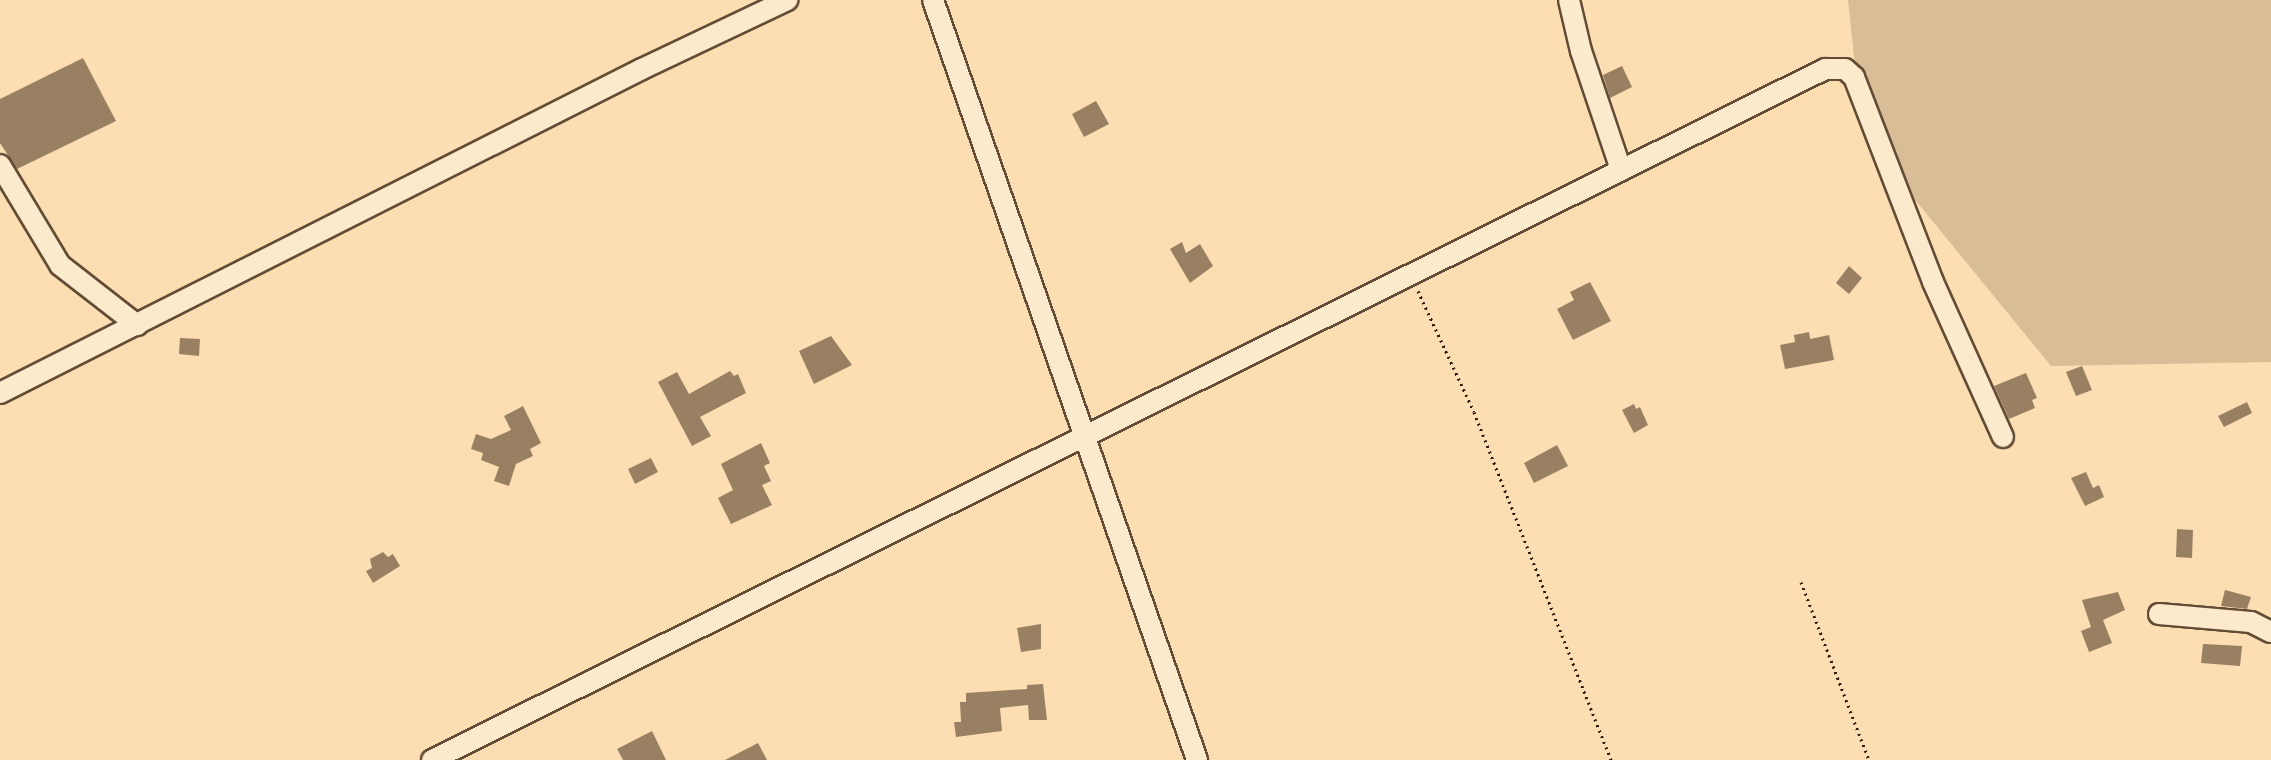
<!DOCTYPE html>
<style>
body{margin:0}
#map{position:relative;width:2271px;height:760px;overflow:hidden;background:#fcdeb2;font-family:"IM FELL Double Pica",serif}
div>[style]{position:absolute}
[style*='--x']{left:calc(var(--x)*1px);top:calc(var(--y)*1px);width:calc(var(--w)*1px);rotate:calc(var(--a)*1deg)}
.green>*{inset:0;background:#d9bd96}
.building>*{inset:0;background:#9a8062}
.path>*{height:3px;margin-top:-1.5px;transform-origin:0;background:repeating-linear-gradient(90deg,#2f1b0c 0 2px,transparent 0 6px)}
.roads{filter:drop-shadow(2px 0 #624c36) drop-shadow(-2px 0 #624c36) drop-shadow(0 2px #624c36) drop-shadow(0 -2px #624c36)}
.minor>*{height:20px;margin:-10px;padding:0 10px;transform-origin:10px;border-radius:10px;background:#fdeacd}
span{translate:-50% -50%;white-space:nowrap;text-align:center;line-height:1.15;-webkit-text-stroke:6px #fdeacd;paint-order:stroke}
</style>
<div id="map">
<div class="green">
<div style="clip-path:polygon(1848px 0,2271px 0,2271px 362px,2051px 366px,1907px 190px,1854px 57px)"></div>
</div>
<div class="building">
<div style="clip-path:polygon(83px 58px,116px 121px,17px 169px,0 143px,0 99px)"></div>
<div style="clip-path:polygon(1622px 66px,1632px 87px,1610px 98px,1603px 75px)"></div>
<div style="clip-path:polygon(1096px 101px,1109px 124px,1084px 137px,1072px 114px)"></div>
<div style="clip-path:polygon(1182px 242px,1186px 253px,1200px 244px,1213px 266px,1190px 283px,1170px 249px)"></div>
<div style="clip-path:polygon(1849px 266px,1862px 278px,1849px 294px,1836px 283px)"></div>
<div style="clip-path:polygon(1590px 282px,1611px 321px,1573px 340px,1557px 309px,1574px 300px,1570px 292px)"></div>
<div style="clip-path:polygon(1809px 332px,1810px 339px,1829px 335px,1834px 360px,1785px 369px,1780px 345px,1795px 342px,1794px 335px)"></div>
<div style="clip-path:polygon(831px 336px,852px 365px,814px 384px,799px 351px)"></div>
<div style="clip-path:polygon(180px 338px,200px 339px,199px 356px,179px 354px)"></div>
<div style="clip-path:polygon(2082px 366px,2092px 390px,2076px 396px,2066px 372px)"></div>
<div style="clip-path:polygon(730px 371px,734px 376px,738px 374px,746px 393px,700px 417px,711px 436px,692px 446px,658px 382px,677px 372px,689px 394px)"></div>
<div style="clip-path:polygon(2026px 373px,2037px 398px,2032px 400px,2035px 408px,2009px 419px,1994px 386px)"></div>
<div style="clip-path:polygon(2247px 402px,2252px 413px,2224px 427px,2218px 416px)"></div>
<div style="clip-path:polygon(1634px 404px,1636px 409px,1640px 407px,1648px 425px,1634px 433px,1622px 410px)"></div>
<div style="clip-path:polygon(523px 406px,541px 443px,530px 449px,533px 456px,516px 464px,509px 486px,494px 481px,499px 467px,481px 460px,483px 453px,471px 449px,476px 434px,491px 439px,511px 430px,504px 416px)"></div>
<div style="clip-path:polygon(761px 443px,770px 463px,764px 466px,771px 481px,762px 485px,772px 505px,731px 524px,718px 498px,733px 490px,721px 464px)"></div>
<div style="clip-path:polygon(1557px 445px,1568px 466px,1534px 483px,1524px 463px)"></div>
<div style="clip-path:polygon(651px 458px,658px 472px,635px 484px,628px 469px)"></div>
<div style="clip-path:polygon(2086px 472px,2093px 488px,2099px 485px,2104px 497px,2085px 506px,2071px 478px)"></div>
<div style="clip-path:polygon(2177px 529px,2193px 530px,2192px 558px,2176px 557px)"></div>
<div style="clip-path:polygon(383px 552px,388px 557px,393px 554px,400px 566px,373px 583px,366px 571px,372px 568px,370px 559px)"></div>
<div style="clip-path:polygon(2225px 590px,2251px 597px,2247px 609px,2221px 606px)"></div>
<div style="clip-path:polygon(2118px 592px,2125px 610px,2103px 620px,2112px 643px,2089px 652px,2081px 631px,2091px 627px,2082px 600px)"></div>
<div style="clip-path:polygon(1041px 624px,1041px 649px,1021px 652px,1017px 628px)"></div>
<div style="clip-path:polygon(2203px 644px,2242px 646px,2240px 666px,2201px 663px)"></div>
<div style="clip-path:polygon(1043px 684px,1047px 720px,1029px 720px,1028px 705px,1000px 708px,1002px 731px,956px 737px,954px 722px,961px 722px,960px 702px,966px 702px,966px 693px,1027px 689px,1027px 685px)"></div>
<div style="clip-path:polygon(652px 731px,666px 760px,623px 760px,617px 749px)"></div>
<div style="clip-path:polygon(758px 743px,767px 760px,725px 760px)"></div>
</div>
<div class="path">
<div style="--x:1418;--y:291;--w:133;--a:65.2"></div>
<div style="--x:1474;--y:412;--w:374;--a:68.5"></div>
<div style="--x:1801;--y:582;--w:191;--a:69.1"></div>
</div>
<div class="roads">
<div class="minor">
<div style="--x:933;--y:0;--w:805;--a:70.84"></div>
<div style="--x:1569;--y:0;--w:52;--a:76.8"></div>
<div style="--x:1581;--y:51;--w:126;--a:71.4"></div>
<div style="--x:0;--y:165;--w:117;--a:59"></div>
<div style="--x:60;--y:265;--w:98;--a:37.9"></div>
<div style="--x:0;--y:393;--w:719;--a:-26.78"></div>
<div style="--x:642;--y:69;--w:161;--a:-25.4"></div>
<div style="--x:2159;--y:614;--w:92;--a:5"></div>
<div style="--x:2251;--y:622;--w:22;--a:27"></div>
<div style="--x:432;--y:760;--w:1555;--a:-26.38"></div>
<div style="--x:1825;--y:69;--w:20;--a:0"></div>
<div style="--x:1845;--y:69;--w:12;--a:42"></div>
<div style="--x:1854;--y:77;--w:220;--a:68.9"></div>
<div style="--x:1933;--y:282;--w:170;--a:65.7"></div>
</div>
</div>
</div>
